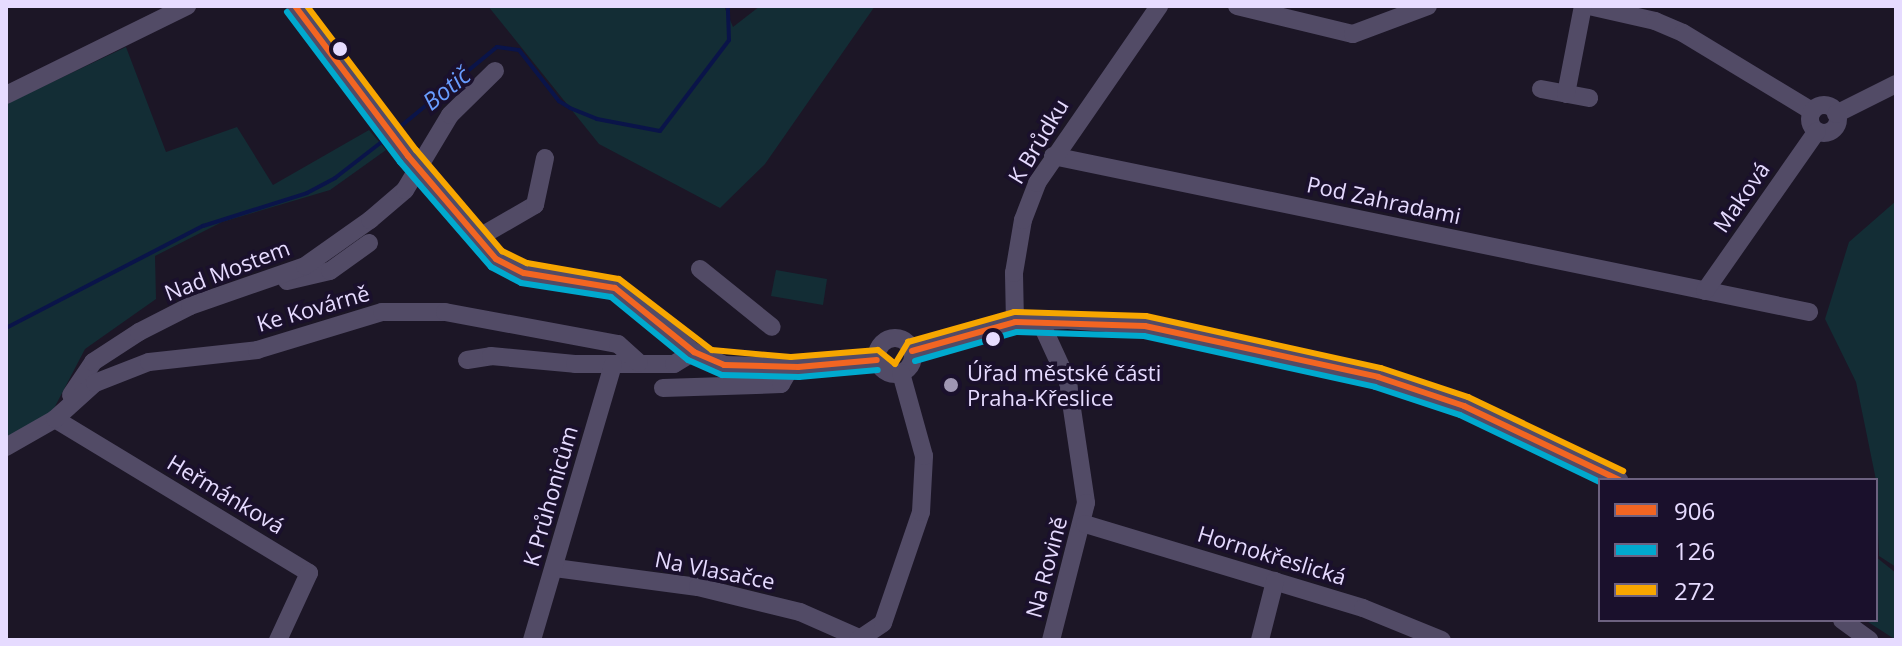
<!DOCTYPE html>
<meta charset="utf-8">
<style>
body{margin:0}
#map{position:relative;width:1902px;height:646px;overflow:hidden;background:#1c1626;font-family:"Open Sans",sans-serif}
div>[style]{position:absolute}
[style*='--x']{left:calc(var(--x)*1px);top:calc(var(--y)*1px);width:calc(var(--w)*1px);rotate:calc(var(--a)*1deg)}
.green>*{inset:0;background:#132d35}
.stream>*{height:4px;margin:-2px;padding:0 2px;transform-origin:2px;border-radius:2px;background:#0a1449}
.minor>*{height:18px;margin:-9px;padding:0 9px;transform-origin:9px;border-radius:9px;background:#524b66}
.minor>.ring{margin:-9px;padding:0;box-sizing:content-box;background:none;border:18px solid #524b66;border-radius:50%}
.bus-1>*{height:6px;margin:-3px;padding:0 3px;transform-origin:3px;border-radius:3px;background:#f26522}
.bus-2>*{height:6px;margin:-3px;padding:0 3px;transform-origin:3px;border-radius:3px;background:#00a9ce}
.bus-3>*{height:6px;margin:-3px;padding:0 3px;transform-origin:3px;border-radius:3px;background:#f7a600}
.dots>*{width:22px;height:22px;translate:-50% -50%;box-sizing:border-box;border:4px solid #1a102c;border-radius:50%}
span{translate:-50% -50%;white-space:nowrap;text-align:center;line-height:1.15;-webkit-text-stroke:7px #1a102c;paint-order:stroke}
.street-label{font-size:22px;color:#e6dbff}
.poi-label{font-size:22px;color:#e6dbff}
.left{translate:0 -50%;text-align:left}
.water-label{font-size:24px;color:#699dff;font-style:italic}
.frame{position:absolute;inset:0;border:8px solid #e6dbff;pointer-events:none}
.legend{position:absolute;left:1598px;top:478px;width:280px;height:144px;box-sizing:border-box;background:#1a102c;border:2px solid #6c6180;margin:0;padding:10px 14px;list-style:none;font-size:24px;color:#e6dbff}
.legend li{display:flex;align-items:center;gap:16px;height:40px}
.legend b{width:40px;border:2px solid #6c6180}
</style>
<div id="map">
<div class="green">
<div style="clip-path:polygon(488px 6px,724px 6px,733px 27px,760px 6px,875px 6px,765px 164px,720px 208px,599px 144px)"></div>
<div style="clip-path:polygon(126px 47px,166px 152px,237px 127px,273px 185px,369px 130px,386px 150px,330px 190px,222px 222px,155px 256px,156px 299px,85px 349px,49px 418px,6px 440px,6px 104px)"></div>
<div style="clip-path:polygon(1896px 201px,1896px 567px,1879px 556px,1876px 480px,1856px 382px,1825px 319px,1849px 242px)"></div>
<div style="clip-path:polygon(776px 270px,827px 279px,823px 305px,771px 296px)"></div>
<div style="clip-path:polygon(1876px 557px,1896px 573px,1896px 640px,1865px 620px,1876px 620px)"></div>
</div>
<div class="stream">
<div style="--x:395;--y:131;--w:132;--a:-39.5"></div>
<div style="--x:497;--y:47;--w:22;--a:8"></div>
<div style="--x:519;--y:50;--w:65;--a:51.9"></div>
<div style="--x:559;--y:101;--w:13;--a:32"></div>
<div style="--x:570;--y:108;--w:29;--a:22"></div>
<div style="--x:597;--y:119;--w:64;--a:10.8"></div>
<div style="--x:660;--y:131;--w:114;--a:-52.8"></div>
<div style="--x:729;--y:40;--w:34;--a:-92"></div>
<div style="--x:6;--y:328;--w:222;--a:-27.4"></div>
<div style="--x:203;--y:226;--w:109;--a:-17.6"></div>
<div style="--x:307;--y:193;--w:32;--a:-28"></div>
<div style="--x:335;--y:178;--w:67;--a:-37.7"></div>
</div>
<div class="minor">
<div style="--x:295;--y:6;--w:188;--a:53"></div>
<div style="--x:408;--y:156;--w:135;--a:49.5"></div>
<div style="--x:496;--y:259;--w:31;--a:27"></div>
<div style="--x:524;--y:273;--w:92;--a:9.4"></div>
<div style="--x:615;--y:288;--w:102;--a:39"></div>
<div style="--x:694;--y:352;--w:33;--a:23"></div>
<div style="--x:724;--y:365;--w:74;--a:1.5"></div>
<div style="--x:798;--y:367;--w:79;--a:-5.1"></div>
<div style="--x:1237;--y:6;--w:119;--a:13.6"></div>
<div style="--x:1353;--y:34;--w:80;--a:-20.5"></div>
<div style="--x:1589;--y:6;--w:68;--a:12.8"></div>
<div style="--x:1655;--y:21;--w:30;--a:23"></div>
<div style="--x:1683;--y:33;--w:151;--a:31.2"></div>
<div style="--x:1541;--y:89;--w:49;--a:10.6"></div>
<div style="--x:1566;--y:94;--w:90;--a:-79.1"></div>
<div style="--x:6;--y:95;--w:202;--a:-26.2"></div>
<div class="ring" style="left:1810px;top:105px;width:10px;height:10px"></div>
<div style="--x:1836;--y:114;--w:67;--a:-26.6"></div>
<div style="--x:1053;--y:156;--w:772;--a:11.66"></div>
<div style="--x:476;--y:239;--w:68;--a:-30"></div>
<div style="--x:535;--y:205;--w:48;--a:-78"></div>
<div style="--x:700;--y:269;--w:92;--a:38.9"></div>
<div style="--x:287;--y:281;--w:44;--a:-13.1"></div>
<div style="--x:330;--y:271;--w:48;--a:-35.7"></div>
<div style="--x:1705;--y:291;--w:195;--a:-55"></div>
<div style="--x:1040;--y:321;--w:67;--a:65.3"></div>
<div style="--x:1068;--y:382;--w:122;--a:81.5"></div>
<div style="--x:1086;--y:503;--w:141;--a:104.3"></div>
<div style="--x:1015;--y:322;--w:49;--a:-91.2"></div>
<div style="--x:1014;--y:273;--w:54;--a:-80.4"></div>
<div style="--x:1023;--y:220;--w:40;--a:-69"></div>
<div style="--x:1037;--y:183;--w:215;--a:-55.4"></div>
<div class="ring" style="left:877px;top:338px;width:18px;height:18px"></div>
<div style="--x:912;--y:351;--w:107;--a:-15.7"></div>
<div style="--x:1015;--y:322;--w:53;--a:-2.2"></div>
<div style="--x:1068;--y:320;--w:77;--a:4.5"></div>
<div style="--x:1145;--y:326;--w:239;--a:12.3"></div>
<div style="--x:1378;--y:377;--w:91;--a:18.6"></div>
<div style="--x:1464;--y:406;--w:172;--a:25.5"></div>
<div style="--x:467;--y:360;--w:24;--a:-9"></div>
<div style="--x:491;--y:356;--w:84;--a:5.4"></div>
<div style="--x:575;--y:364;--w:99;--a:0"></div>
<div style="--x:674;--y:364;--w:23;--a:-31"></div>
<div style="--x:663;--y:388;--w:118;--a:-1.9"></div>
<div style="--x:781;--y:384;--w:20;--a:-60"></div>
<div style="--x:71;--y:395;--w:40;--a:-56"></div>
<div style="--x:93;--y:362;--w:55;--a:-33.1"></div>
<div style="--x:139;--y:332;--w:57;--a:-27"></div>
<div style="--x:190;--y:306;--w:122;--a:-19.2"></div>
<div style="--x:305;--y:266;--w:80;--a:-35.3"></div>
<div style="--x:370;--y:220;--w:46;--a:-40.6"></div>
<div style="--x:405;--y:190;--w:87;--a:-59"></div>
<div style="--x:450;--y:115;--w:63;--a:-44.4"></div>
<div style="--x:55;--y:419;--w:297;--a:31.2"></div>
<div style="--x:309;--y:573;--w:74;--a:114.8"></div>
<div style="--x:6;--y:447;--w:56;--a:-29.7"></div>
<div style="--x:55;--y:419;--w:54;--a:-42"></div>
<div style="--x:95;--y:383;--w:58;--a:-21.3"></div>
<div style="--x:149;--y:362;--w:109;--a:-6.3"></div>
<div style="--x:257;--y:350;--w:131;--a:-16.9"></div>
<div style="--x:382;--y:312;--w:63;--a:0"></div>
<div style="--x:445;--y:312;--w:176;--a:10.5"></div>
<div style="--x:618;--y:344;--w:28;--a:42"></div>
<div style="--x:1085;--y:524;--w:290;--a:16.8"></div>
<div style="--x:1363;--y:608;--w:85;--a:22.1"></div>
<div style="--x:555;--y:568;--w:144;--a:7.6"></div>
<div style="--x:698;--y:587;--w:105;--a:13.8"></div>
<div style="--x:800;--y:612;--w:64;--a:23.8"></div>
<div style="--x:1842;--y:620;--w:34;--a:36"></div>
<div style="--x:532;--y:640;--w:287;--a:-73.6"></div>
<div style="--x:858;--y:640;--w:30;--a:-34"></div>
<div style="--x:883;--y:623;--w:117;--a:-71.1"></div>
<div style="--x:921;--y:512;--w:56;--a:-86.9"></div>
<div style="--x:924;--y:456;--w:86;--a:-105.5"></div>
<div style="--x:1260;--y:640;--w:61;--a:-75.7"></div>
</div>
<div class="bus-1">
<div style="--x:295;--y:6;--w:188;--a:53"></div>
<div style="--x:408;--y:156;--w:135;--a:49.5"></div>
<div style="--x:496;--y:259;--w:31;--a:27"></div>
<div style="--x:524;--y:273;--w:92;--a:9.4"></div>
<div style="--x:615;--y:288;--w:102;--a:39"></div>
<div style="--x:694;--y:352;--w:33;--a:23"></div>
<div style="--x:724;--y:365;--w:74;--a:1.5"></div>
<div style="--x:798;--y:367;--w:79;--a:-5.1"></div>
<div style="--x:912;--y:351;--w:107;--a:-15.7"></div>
<div style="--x:1015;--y:322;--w:130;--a:1.8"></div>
<div style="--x:1145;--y:326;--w:239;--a:12.3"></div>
<div style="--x:1378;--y:377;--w:91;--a:18.6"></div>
<div style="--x:1464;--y:406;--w:172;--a:25.5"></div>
</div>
<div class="bus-2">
<div style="--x:287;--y:12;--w:188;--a:53"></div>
<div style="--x:400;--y:162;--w:139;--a:49.1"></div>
<div style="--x:491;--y:267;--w:34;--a:28"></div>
<div style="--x:521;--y:283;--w:91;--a:8.8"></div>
<div style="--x:611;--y:297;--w:99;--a:39.3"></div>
<div style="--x:688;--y:360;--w:37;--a:24"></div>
<div style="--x:722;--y:375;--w:77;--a:1.5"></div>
<div style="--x:799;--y:377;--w:79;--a:-5.1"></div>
<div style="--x:915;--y:361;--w:106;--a:-15.9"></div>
<div style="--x:1017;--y:332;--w:127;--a:1.8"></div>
<div style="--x:1144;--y:336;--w:237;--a:12.4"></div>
<div style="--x:1375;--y:387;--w:89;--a:18.2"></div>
<div style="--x:1460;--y:415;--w:155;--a:25.6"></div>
</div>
<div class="bus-3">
<div style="--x:307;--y:6;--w:181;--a:52.9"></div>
<div style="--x:416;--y:150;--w:133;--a:49.6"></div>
<div style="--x:502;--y:251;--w:28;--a:26"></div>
<div style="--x:527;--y:263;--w:93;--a:9.9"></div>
<div style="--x:619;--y:279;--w:117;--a:37.4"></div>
<div style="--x:712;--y:350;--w:79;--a:5.1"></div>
<div style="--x:791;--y:357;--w:87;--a:-4.6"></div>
<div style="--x:878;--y:350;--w:22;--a:39"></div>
<div style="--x:895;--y:364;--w:26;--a:-59"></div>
<div style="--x:908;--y:342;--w:110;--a:-15.8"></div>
<div style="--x:1014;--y:312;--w:132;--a:1.7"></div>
<div style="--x:1146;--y:316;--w:241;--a:12.5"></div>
<div style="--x:1381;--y:368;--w:92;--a:18.4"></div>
<div style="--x:1468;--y:397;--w:172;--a:25.5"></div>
</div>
<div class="dots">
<div style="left:340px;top:49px;background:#e6dbff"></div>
<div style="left:993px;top:339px;background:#e6dbff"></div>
<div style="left:951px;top:385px;background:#9f96b3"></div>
</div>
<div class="street-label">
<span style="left:1038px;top:141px;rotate:-59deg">K Brůdku</span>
<span style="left:1741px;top:197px;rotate:-55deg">Maková</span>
<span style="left:1384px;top:200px;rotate:12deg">Pod Zahradami</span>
<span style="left:227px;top:270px;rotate:-21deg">Nad Mostem</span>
<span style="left:313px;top:308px;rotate:-16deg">Ke Kovárně</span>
<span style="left:226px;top:494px;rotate:31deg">Heřmánková</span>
<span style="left:550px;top:496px;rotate:-74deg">K Průhonicům</span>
<span style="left:1272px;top:555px;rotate:17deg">Hornokřeslická</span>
<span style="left:1046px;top:567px;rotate:-75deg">Na Rovině</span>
<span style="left:715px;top:570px;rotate:11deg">Na Vlasačce</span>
</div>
<div class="poi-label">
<span class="left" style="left:967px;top:385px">Úřad městské části<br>Praha-Křeslice</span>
</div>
<div class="water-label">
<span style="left:446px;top:88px;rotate:-39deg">Botič</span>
</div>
<div class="frame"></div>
<ul class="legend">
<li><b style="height:10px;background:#f26522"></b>906</li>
<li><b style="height:10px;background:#00a9ce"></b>126</li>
<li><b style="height:10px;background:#f7a600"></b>272</li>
</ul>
</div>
